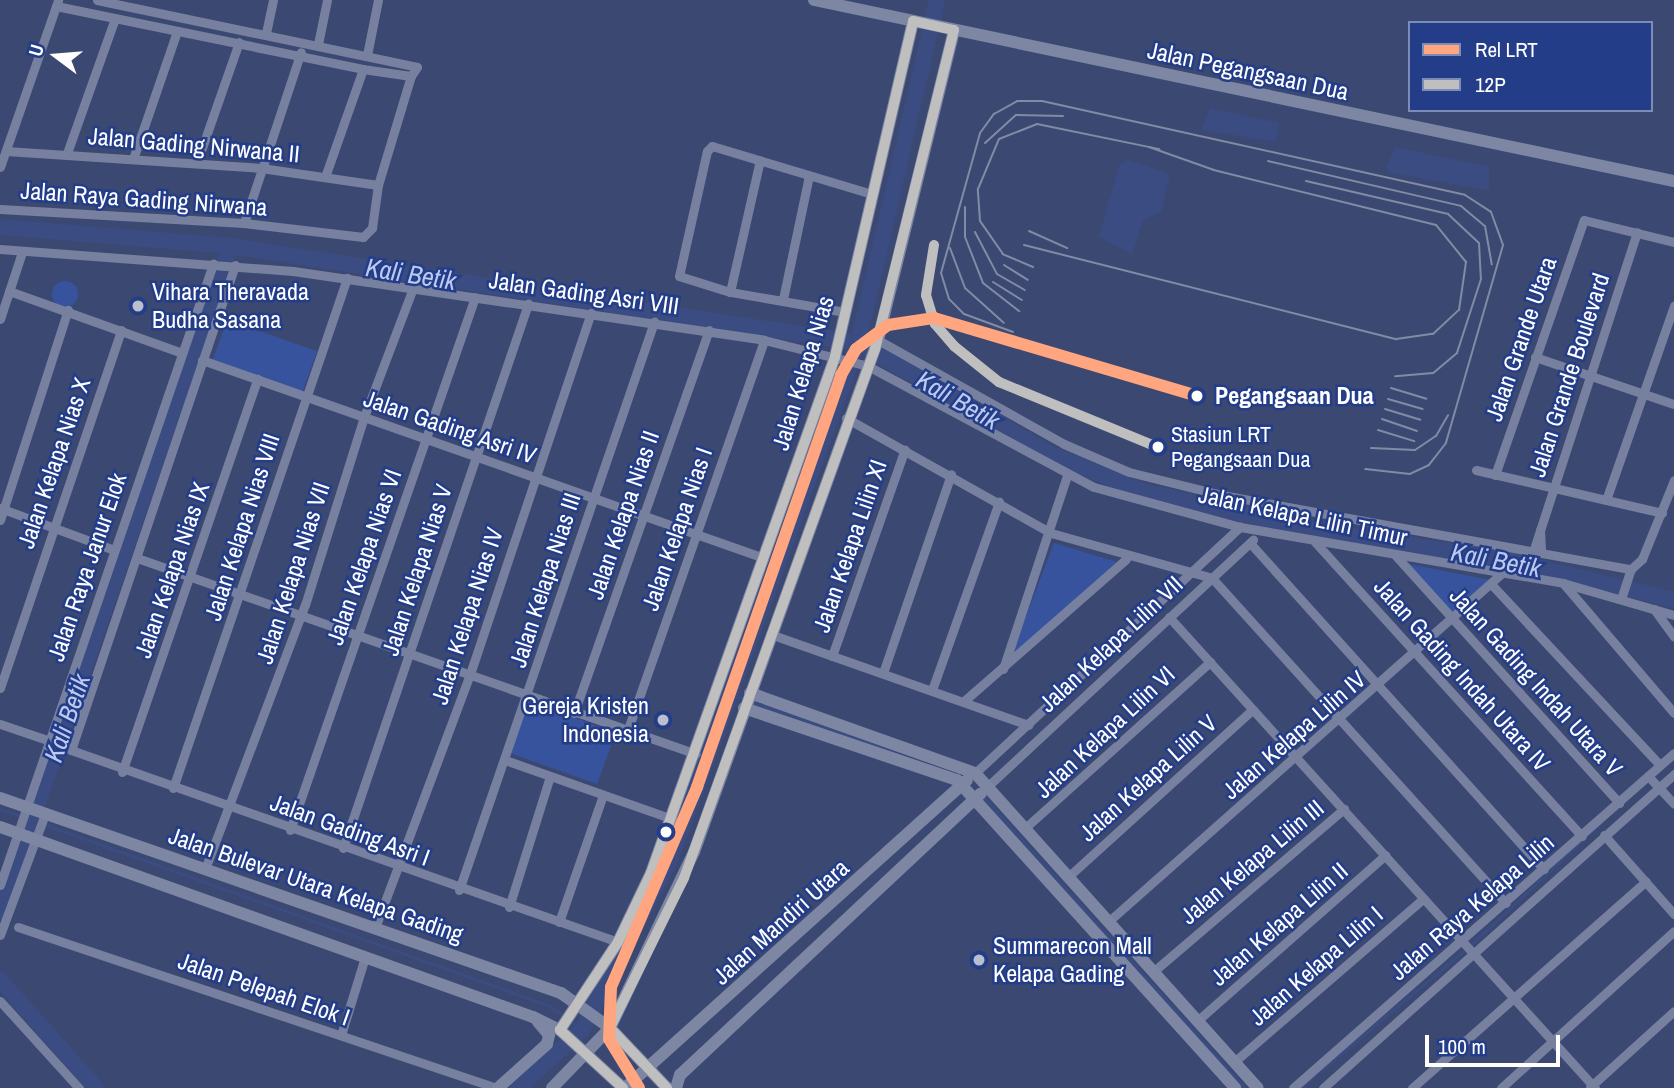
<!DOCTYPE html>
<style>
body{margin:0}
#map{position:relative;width:1674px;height:1088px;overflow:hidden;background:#3b4972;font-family:"Archivo Narrow",sans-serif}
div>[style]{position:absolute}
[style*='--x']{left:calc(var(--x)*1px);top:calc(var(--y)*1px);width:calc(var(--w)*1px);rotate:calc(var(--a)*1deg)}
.green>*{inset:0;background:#38539e}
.round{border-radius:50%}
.water>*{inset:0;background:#3a4c81}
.stream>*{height:2.5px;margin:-1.25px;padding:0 1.25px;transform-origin:1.25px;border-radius:1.25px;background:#3a4c81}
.river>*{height:16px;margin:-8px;padding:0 8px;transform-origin:8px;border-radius:8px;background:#3a4c81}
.street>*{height:9px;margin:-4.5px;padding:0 4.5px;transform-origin:4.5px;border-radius:4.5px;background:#77819f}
.secondary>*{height:12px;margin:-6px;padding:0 6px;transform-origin:6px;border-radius:6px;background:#7d86a3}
.tram>*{height:2px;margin:-1px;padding:0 1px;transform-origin:1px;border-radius:1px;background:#828ba5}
.bus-1>*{height:10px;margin:-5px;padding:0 5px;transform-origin:5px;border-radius:5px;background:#bfbfbf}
.rail-1>*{height:12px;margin:-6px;padding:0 6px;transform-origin:6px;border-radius:6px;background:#ffa580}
.dots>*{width:19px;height:19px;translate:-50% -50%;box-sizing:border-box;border:4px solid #243d89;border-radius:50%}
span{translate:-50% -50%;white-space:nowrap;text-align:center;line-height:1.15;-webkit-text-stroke:5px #243d89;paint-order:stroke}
.bus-label{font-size:22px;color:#fff}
.left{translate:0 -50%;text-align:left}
.street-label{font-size:24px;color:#fff}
.poi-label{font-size:24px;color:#fff}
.right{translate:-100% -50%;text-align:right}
.stop-label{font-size:24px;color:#fff;font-weight:700}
.water-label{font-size:26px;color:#bccaf1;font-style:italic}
.legend{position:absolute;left:1408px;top:21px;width:245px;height:91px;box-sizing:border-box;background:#243d89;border:2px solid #7c8bb8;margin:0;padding:9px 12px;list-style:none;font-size:21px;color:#fff}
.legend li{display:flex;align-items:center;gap:14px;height:35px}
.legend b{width:35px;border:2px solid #7c8bb8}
.north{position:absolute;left:21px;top:21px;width:70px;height:70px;-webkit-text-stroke:5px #243d89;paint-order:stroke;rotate:286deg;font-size:19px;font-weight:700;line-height:28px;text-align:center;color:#fff}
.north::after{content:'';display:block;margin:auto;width:24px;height:32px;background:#fff;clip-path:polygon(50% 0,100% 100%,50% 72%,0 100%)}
.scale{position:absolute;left:1425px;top:1035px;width:135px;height:32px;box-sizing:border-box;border:4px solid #fff;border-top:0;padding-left:9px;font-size:21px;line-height:24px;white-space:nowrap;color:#fff;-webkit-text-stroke:5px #243d89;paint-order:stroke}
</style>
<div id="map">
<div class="green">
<div class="round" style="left:52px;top:281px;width:26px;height:26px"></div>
<div style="clip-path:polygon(227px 320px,317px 351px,302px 393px,212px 362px)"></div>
<div style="clip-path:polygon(1054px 543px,1117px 562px,1011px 656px)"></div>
<div style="clip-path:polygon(1408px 564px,1491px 580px,1453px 616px)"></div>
<div style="clip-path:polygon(529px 701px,616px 733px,597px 784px,510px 753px)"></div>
</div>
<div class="water">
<div style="clip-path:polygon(1210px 108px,1279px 123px,1276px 142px,1202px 130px)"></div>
<div style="clip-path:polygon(1396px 147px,1489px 167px,1489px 190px,1390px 173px,1386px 167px)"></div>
<div style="clip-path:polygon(1127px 160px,1170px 174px,1161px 212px,1143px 220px,1132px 254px,1099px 237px,1119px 166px)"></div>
</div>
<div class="stream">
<div style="--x:729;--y:694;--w:14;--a:17"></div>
<div style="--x:753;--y:702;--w:161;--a:19.6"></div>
<div style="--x:983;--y:796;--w:392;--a:48.1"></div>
<div style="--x:0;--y:809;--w:22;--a:18"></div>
<div style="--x:27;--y:818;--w:556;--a:19.77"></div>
<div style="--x:550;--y:1006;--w:19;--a:36"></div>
<div style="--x:571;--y:1021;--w:14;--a:39"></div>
<div style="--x:1300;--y:1088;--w:224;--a:-39.9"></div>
<div style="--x:1472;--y:944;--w:185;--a:-43.3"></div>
</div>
<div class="river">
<div style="--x:0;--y:227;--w:231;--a:4.7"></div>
<div style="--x:230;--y:246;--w:635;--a:8.78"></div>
<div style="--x:858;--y:343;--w:225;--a:29.9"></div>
<div style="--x:1053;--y:455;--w:93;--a:22.1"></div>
<div style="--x:1139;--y:490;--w:171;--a:13.2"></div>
<div style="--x:1305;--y:529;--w:210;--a:8.7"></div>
<div style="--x:1513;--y:561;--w:166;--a:13.6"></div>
<div style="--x:0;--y:912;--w:705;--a:-70.95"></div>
<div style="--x:0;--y:980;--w:144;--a:48.4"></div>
<div style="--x:518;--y:1088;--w:86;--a:-42.2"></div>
<div style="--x:582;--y:1030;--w:194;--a:-62.6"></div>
<div style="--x:671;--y:858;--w:548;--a:-70.04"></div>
<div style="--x:858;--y:343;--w:352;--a:-77"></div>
</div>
<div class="street">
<div style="--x:97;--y:0;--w:327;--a:11.8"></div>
<div style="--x:417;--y:67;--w:11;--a:124"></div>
<div style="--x:411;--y:76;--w:49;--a:-171.7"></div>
<div style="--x:56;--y:6;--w:313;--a:11.6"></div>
<div style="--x:363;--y:69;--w:114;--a:109.4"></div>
<div style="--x:266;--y:33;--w:34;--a:-78"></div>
<div style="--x:318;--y:44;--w:45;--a:-78.4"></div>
<div style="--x:367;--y:55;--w:56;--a:-78.7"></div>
<div style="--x:6;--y:151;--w:256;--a:3.8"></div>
<div style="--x:261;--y:168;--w:118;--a:8.3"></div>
<div style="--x:67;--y:153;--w:143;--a:-70.4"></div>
<div style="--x:133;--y:159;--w:135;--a:-71"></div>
<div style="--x:197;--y:162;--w:127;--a:-70.7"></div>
<div style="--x:0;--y:167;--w:177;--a:-70.8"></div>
<div style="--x:0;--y:209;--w:244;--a:3.3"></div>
<div style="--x:244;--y:223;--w:120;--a:6.7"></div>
<div style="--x:363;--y:237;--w:13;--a:-45"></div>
<div style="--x:372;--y:228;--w:43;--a:-82.1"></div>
<div style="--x:378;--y:185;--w:114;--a:-73.2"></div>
<div style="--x:244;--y:223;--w:180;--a:-71.6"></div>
<div style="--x:0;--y:249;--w:294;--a:4.3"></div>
<div style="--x:293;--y:271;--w:476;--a:8.3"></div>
<div style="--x:764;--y:340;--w:107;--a:14"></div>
<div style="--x:868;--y:366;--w:256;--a:28.2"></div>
<div style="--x:1094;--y:487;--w:151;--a:15.3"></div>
<div style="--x:1240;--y:527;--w:328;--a:9.8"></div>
<div style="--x:1563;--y:583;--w:116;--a:16.1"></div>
<div style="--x:235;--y:265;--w:512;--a:108.68"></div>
<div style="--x:71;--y:750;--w:580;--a:19.34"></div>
<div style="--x:9;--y:291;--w:184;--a:19.7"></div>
<div style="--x:730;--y:292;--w:135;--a:-77.2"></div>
<div style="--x:783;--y:299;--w:126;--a:-78.1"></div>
<div style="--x:845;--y:312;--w:117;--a:-170.1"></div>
<div style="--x:730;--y:292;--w:53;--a:-162.6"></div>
<div style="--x:679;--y:276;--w:128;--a:-77.4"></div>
<div style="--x:707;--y:151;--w:7;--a:-45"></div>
<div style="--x:712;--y:146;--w:167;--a:16.7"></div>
<div style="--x:0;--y:319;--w:71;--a:-71.8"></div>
<div style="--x:878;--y:340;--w:213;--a:29.2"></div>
<div style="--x:1064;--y:444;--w:71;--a:23.3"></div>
<div style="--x:1129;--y:472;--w:96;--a:13.9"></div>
<div style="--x:1222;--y:495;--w:416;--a:10.3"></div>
<div style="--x:1535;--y:357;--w:147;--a:18.7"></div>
<div style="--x:202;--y:360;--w:596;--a:19.41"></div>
<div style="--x:846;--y:418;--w:235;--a:29.3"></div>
<div style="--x:1051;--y:533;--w:167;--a:15.6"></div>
<div style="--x:1212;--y:578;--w:438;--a:47.9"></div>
<div style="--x:1476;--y:470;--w:191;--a:13"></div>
<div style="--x:1495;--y:475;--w:270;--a:-70.8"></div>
<div style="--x:1584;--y:220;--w:93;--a:13.7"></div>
<div style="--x:1606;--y:500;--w:206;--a:-70.7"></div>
<div style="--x:0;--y:508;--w:121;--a:20.2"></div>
<div style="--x:0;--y:520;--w:221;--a:-72.1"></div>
<div style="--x:1540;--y:530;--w:21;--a:87"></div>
<div style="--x:1315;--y:542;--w:397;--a:47.8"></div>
<div style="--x:1250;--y:543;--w:439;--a:48"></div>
<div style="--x:1534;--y:549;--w:333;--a:-72"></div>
<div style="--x:1396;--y:556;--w:333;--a:47.9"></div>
<div style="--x:137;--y:558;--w:592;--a:19.32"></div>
<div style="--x:1631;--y:569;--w:15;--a:-42"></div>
<div style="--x:1642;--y:559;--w:85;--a:-67.9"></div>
<div style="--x:1563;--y:583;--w:171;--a:49.5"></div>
<div style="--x:1492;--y:585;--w:246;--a:47"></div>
<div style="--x:1621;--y:599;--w:32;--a:-72"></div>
<div style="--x:1654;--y:609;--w:34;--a:54"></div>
<div style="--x:1169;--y:617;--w:635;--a:47.87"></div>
<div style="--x:770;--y:634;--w:274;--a:19.4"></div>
<div style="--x:832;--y:656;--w:219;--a:-70.6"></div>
<div style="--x:1003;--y:669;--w:204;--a:-71.7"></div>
<div style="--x:883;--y:673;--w:210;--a:-71.1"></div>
<div style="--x:0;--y:688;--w:378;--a:-71.3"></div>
<div style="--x:932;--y:690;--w:200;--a:-70.4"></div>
<div style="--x:964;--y:701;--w:215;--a:-41.2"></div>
<div style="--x:574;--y:713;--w:406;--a:-70.6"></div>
<div style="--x:0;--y:724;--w:50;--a:18.8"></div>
<div style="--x:627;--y:732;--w:415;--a:-70.7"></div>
<div style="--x:505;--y:760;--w:178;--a:19.4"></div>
<div style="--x:122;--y:772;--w:416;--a:-71"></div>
<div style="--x:975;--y:773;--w:362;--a:-42.9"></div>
<div style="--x:1648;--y:776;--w:38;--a:47"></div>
<div style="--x:988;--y:786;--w:362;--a:-42.9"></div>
<div style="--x:173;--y:788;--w:539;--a:-71.16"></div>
<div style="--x:1025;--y:828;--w:249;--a:-41.9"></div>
<div style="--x:290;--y:830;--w:564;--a:-70.86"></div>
<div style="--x:1604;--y:835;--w:106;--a:48.5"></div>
<div style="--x:343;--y:848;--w:575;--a:-71.22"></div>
<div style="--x:205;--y:869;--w:282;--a:-69.3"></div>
<div style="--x:305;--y:605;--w:197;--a:-72.6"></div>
<div style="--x:364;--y:417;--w:138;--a:-69.2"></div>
<div style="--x:1069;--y:876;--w:248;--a:-42.2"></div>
<div style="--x:0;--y:885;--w:657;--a:-71.07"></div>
<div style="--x:459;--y:890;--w:601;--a:-71.05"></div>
<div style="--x:509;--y:907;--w:137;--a:-72.6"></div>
<div style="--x:1109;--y:921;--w:524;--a:-41.52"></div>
<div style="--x:559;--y:922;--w:134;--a:-70.9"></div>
<div style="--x:18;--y:927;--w:505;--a:18.58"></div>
<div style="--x:375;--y:928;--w:268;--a:-69.5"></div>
<div style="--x:469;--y:677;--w:384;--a:-71.5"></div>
<div style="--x:0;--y:935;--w:129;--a:-69.6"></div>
<div style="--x:1154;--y:971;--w:250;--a:-40.5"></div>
<div style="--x:0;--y:1001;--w:118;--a:47.8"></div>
<div style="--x:1197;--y:1021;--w:251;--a:-41.4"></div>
<div style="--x:341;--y:1035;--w:82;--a:-72.9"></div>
<div style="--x:1234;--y:1062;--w:250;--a:-40.8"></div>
<div style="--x:1590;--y:1087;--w:113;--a:-42.1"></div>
<div style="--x:1293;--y:1088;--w:507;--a:-41.32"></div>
<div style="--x:1323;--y:1088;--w:471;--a:-41.8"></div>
<div style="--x:1412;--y:1088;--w:312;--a:-41.5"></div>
<div style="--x:1501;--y:1088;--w:234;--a:-42.2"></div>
</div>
<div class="secondary">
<div style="--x:814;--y:0;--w:879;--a:11.89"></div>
<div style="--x:750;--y:693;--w:239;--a:19.6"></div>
<div style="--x:975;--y:773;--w:423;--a:48.1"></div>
<div style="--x:744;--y:708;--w:225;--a:18.7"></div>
<div style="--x:957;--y:780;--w:415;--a:47.9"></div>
<div style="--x:0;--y:798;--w:594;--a:19.17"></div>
<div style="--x:561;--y:993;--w:60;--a:35.5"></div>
<div style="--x:610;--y:1028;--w:83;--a:46.5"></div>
<div style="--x:0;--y:827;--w:566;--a:19.62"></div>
<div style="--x:533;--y:1017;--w:30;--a:26"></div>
<div style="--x:560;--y:1030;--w:86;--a:42.6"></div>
<div style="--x:560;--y:1030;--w:105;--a:-56.6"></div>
<div style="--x:618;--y:942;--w:76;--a:-64.4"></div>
<div style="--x:651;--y:873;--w:548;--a:-70.37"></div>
<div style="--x:835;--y:357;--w:345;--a:-76.9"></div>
<div style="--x:498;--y:1088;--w:66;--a:-41.9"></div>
<div style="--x:547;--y:1044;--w:9;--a:-77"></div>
<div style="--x:549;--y:1035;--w:17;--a:-130"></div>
<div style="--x:552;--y:1088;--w:83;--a:-46"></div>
<div style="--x:610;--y:1028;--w:195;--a:-64.5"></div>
<div style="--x:694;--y:852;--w:544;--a:-70.23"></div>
<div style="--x:878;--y:340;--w:319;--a:-76.2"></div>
<div style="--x:625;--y:1088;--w:460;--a:-42"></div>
<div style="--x:676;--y:1088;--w:14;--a:-73"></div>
<div style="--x:680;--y:1075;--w:412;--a:-43.1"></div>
</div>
<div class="tram">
<div style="--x:985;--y:143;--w:42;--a:-42.1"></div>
<div style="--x:1016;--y:115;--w:47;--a:1.2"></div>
<div style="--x:1268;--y:161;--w:198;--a:13.1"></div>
<div style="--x:1461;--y:206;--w:31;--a:40"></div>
<div style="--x:1485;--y:226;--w:39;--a:80"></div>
<div style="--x:1306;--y:181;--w:146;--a:13.1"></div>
<div style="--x:1448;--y:214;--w:42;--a:43.1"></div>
<div style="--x:1479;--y:243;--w:36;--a:87"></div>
<div style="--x:1481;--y:279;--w:78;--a:108"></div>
<div style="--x:1457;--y:353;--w:31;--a:140"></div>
<div style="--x:1433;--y:373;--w:38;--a:175"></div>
<div style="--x:965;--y:207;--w:30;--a:90"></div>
<div style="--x:965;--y:237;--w:49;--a:68.6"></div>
<div style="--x:983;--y:283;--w:46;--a:37.9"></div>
<div style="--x:1029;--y:231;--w:42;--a:24.1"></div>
<div style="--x:975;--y:232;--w:47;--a:62.4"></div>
<div style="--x:997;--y:274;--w:32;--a:30"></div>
<div style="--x:1024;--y:245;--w:384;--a:14.2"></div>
<div style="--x:1396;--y:339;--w:37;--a:-8"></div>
<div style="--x:1433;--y:334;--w:35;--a:-43"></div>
<div style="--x:1459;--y:310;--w:49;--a:-81.7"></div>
<div style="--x:1466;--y:262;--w:48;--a:-129"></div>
<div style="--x:1436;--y:225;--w:229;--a:-166.1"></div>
<div style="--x:1214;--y:170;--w:69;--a:-160.5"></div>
<div style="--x:950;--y:248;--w:43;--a:69.4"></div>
<div style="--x:965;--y:288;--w:52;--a:41.9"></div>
<div style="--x:1004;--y:265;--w:28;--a:32"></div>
<div style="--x:1033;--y:267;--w:33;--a:-157"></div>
<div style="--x:1003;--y:254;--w:40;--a:-124.9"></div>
<div style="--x:980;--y:221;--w:32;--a:-94"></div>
<div style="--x:978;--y:189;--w:54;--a:-67.2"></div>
<div style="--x:999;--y:139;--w:41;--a:-21.5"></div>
<div style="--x:1037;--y:124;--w:125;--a:11.6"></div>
<div style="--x:993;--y:282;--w:34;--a:32"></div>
<div style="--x:1013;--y:332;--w:52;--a:-159.8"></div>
<div style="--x:964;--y:314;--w:21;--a:-135"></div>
<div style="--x:949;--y:299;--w:27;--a:-107"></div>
<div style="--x:941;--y:273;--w:145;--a:-74.4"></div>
<div style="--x:980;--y:133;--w:24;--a:-54"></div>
<div style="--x:994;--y:114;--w:26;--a:-29"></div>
<div style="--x:1017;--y:101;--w:25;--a:0"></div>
<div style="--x:1042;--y:101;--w:433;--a:12.5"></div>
<div style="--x:1465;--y:195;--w:31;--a:33"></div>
<div style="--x:1491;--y:212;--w:35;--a:70"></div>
<div style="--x:1503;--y:245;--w:206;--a:106.1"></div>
<div style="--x:1446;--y:443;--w:28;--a:128"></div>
<div style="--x:1429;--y:465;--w:21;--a:155"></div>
<div style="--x:1410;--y:474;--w:45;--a:-173.7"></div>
<div style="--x:1391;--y:388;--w:37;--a:17"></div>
<div style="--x:1388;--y:399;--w:36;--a:16"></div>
<div style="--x:1385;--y:409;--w:37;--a:17"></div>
<div style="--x:1382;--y:419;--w:37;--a:19"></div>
<div style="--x:1378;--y:430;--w:38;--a:17"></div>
<div style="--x:1371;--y:448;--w:44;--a:2.6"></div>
<div style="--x:1415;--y:450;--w:25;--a:-34"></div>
<div style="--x:1436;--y:436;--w:24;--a:-60"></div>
</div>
<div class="bus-1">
<div style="--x:934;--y:245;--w:51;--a:99.1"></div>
<div style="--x:926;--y:295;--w:30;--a:73"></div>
<div style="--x:935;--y:324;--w:29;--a:49"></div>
<div style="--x:954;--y:346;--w:58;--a:38.7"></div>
<div style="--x:999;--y:382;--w:174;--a:22.3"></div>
<div style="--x:623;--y:1088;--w:86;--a:-137.4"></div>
<div style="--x:560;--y:1030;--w:105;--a:-56.6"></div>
<div style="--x:618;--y:942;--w:76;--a:-64.4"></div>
<div style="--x:651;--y:873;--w:548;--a:-70.37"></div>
<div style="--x:835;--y:357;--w:345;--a:-76.9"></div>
<div style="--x:913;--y:21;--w:42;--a:12.4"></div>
<div style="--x:954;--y:30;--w:329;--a:103.9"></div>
<div style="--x:875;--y:349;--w:562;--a:109.85"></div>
<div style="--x:684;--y:878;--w:167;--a:116.3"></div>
<div style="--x:610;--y:1028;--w:83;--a:46.5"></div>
</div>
<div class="rail-1">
<div style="--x:639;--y:1088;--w:57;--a:-121.5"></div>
<div style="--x:609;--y:1039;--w:52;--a:-87.8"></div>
<div style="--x:611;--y:987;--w:218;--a:-66.7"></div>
<div style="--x:697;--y:787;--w:436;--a:-70.7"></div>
<div style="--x:841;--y:375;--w:30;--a:-60"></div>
<div style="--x:856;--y:349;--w:40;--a:-37"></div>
<div style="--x:888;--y:325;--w:47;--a:-8.7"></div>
<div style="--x:934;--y:318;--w:274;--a:16.5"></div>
</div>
<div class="dots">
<div style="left:138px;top:306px;background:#babfce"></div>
<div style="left:1197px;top:396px;background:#fff"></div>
<div style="left:1158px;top:447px;background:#fff"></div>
<div style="left:663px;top:720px;background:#babfce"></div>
<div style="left:666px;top:832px;background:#fff"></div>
<div style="left:979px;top:960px;background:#babfce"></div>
</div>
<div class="bus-label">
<span class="left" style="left:1171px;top:447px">Stasiun LRT<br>Pegangsaan Dua</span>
</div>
<div class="street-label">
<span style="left:1248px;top:71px;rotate:12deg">Jalan Pegangsaan Dua</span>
<span style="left:194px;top:145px;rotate:5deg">Jalan Gading Nirwana II</span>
<span style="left:144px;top:199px;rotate:4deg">Jalan Raya Gading Nirwana</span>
<span style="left:584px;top:293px;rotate:8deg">Jalan Gading Asri VIII</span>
<span style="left:1521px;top:339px;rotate:-71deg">Jalan Grande Utara</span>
<span style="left:803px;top:373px;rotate:-73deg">Jalan Kelapa Nias</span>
<span style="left:1569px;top:375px;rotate:-72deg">Jalan Grande Boulevard</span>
<span style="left:450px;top:427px;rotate:19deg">Jalan Gading Asri IV</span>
<span style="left:54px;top:463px;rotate:-71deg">Jalan Kelapa Nias X</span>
<span style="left:623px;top:515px;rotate:-71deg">Jalan Kelapa Nias II</span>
<span style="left:1303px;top:516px;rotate:12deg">Jalan Kelapa Lilin Timur</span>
<span style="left:242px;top:527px;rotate:-72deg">Jalan Kelapa Nias VIII</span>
<span style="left:677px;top:529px;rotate:-71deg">Jalan Kelapa Nias I</span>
<span style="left:850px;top:546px;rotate:-71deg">Jalan Kelapa Lilin XI</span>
<span style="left:364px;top:557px;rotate:-71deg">Jalan Kelapa Nias VI</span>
<span style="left:87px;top:567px;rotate:-71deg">Jalan Raya Janur Elok</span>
<span style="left:172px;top:570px;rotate:-71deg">Jalan Kelapa Nias IX</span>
<span style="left:417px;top:570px;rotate:-72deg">Jalan Kelapa Nias V</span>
<span style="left:293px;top:573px;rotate:-72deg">Jalan Kelapa Nias VII</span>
<span style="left:545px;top:580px;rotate:-72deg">Jalan Kelapa Nias III</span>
<span style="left:467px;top:616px;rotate:-72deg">Jalan Kelapa Nias IV</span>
<span style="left:1111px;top:644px;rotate:-43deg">Jalan Kelapa Lilin VII</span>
<span style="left:1462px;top:675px;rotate:48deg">Jalan Gading Indah Utara IV</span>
<span style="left:1536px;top:682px;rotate:48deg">Jalan Gading Indah Utara V</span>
<span style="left:1105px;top:732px;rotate:-43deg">Jalan Kelapa Lilin VI</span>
<span style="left:1294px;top:735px;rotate:-41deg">Jalan Kelapa Lilin IV</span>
<span style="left:1148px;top:778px;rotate:-42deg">Jalan Kelapa Lilin V</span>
<span style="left:350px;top:830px;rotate:20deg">Jalan Gading Asri I</span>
<span style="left:1252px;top:862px;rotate:-40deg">Jalan Kelapa Lilin III</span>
<span style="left:316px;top:885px;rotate:19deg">Jalan Bulevar Utara Kelapa Gading</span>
<span style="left:1472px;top:907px;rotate:-41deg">Jalan Raya Kelapa Lilin</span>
<span style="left:781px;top:922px;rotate:-42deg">Jalan Mandiri Utara</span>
<span style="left:1279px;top:924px;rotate:-41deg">Jalan Kelapa Lilin II</span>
<span style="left:1316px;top:966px;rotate:-41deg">Jalan Kelapa Lilin I</span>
<span style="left:264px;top:989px;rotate:19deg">Jalan Pelepah Elok I</span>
</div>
<div class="poi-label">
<span class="left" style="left:152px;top:306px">Vihara Theravada<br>Budha Sasana</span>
<span class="right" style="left:649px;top:720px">Gereja Kristen<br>Indonesia</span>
<span class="left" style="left:993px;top:960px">Summarecon Mall<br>Kelapa Gading</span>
</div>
<div class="stop-label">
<span class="left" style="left:1215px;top:396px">Pegangsaan Dua</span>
</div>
<div class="water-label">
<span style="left:411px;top:274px;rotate:9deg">Kali Betik</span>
<span style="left:958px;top:400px;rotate:30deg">Kali Betik</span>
<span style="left:1496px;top:560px;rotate:11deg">Kali Betik</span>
<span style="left:67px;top:718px;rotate:-71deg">Kali Betik</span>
</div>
<ul class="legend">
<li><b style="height:9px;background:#ffa580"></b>Rel LRT</li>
<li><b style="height:9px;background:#bfbfbf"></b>12P</li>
</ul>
<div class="north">U</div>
<div class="scale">100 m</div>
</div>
